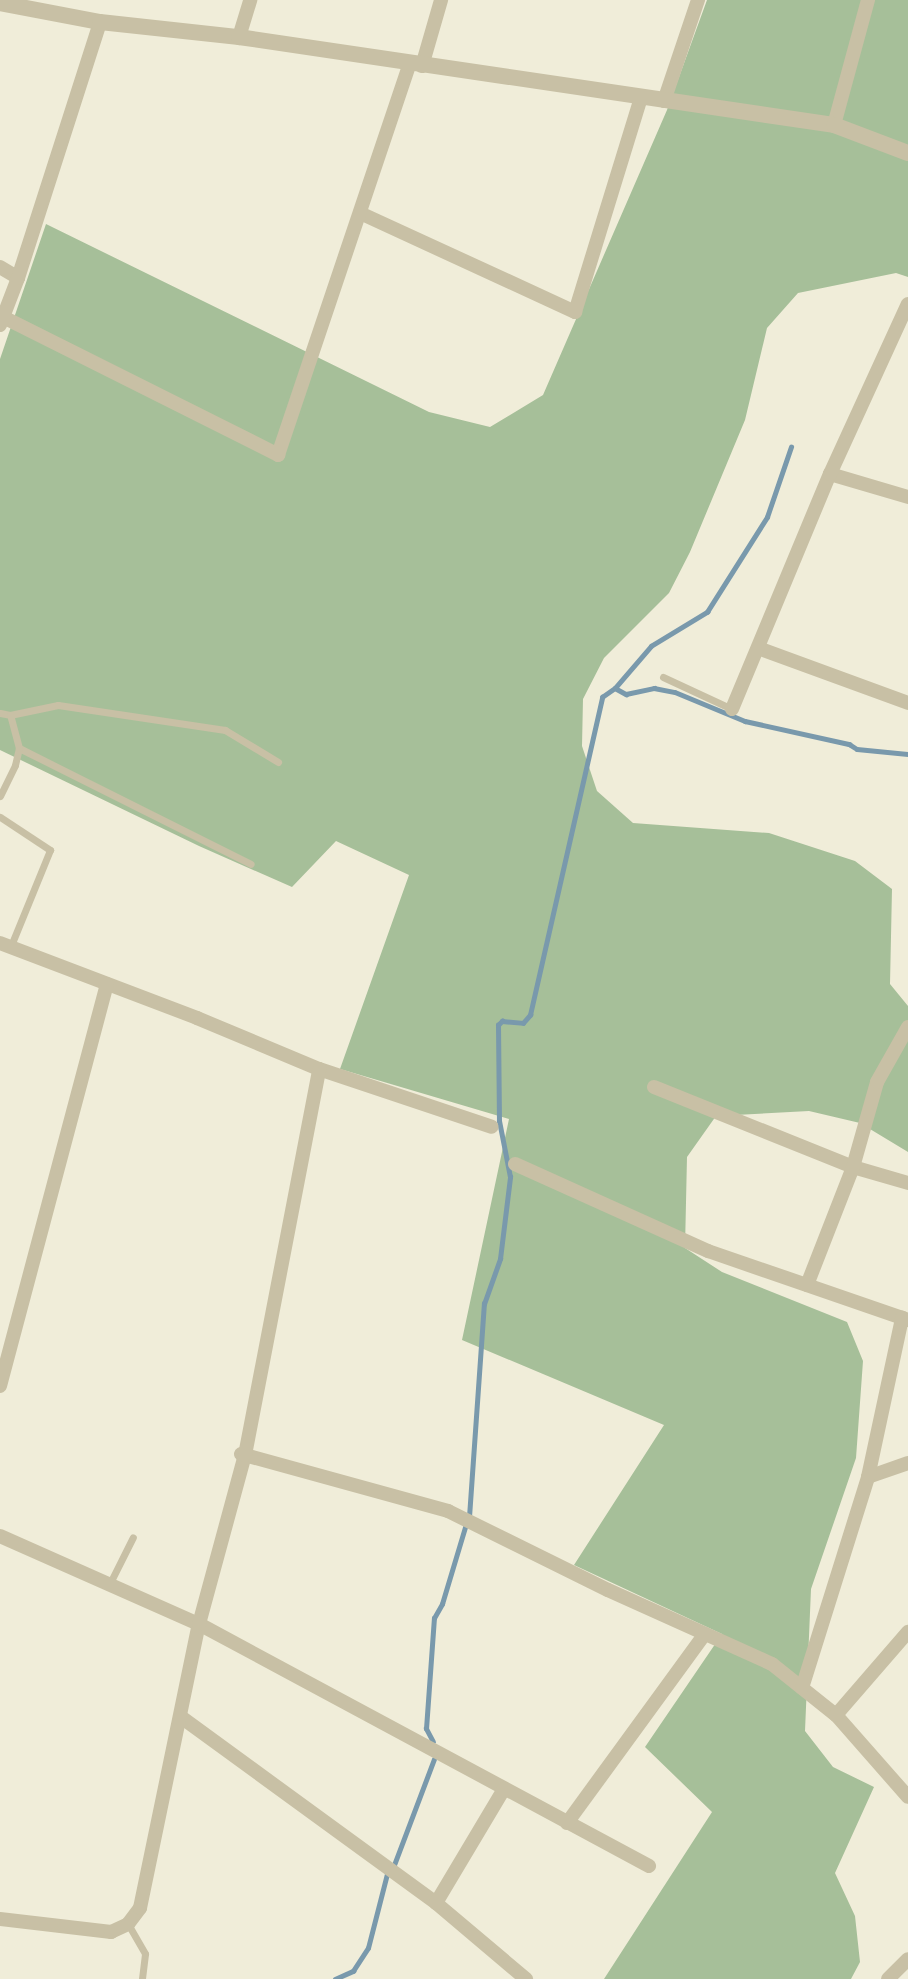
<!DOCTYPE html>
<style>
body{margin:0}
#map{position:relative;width:908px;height:1979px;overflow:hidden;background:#f0edd9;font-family:Roboto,sans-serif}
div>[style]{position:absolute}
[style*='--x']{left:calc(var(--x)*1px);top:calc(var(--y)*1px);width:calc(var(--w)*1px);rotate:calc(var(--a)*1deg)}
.green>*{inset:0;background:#a6bf99}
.stream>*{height:4.5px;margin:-2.25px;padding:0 2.25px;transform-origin:2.25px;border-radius:2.25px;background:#7999ac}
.service>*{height:7px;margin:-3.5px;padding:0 3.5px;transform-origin:3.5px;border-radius:3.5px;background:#c8c0a5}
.minor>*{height:14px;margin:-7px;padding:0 7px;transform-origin:7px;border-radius:7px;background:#c8c0a5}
.tertiary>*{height:16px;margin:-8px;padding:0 8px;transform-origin:8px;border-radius:8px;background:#c8c0a5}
span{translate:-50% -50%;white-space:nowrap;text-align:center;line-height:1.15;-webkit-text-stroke:5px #f8f6e5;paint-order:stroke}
</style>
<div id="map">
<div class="green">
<div style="clip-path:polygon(707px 0,908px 0,908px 277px,896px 273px,798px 293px,767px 328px,745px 420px,690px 552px,669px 593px,604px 658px,583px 699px,582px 746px,597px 791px,633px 823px,769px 833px,855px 861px,892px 889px,890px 984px,908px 1006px,908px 1152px,860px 1123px,809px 1111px,716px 1116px,687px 1157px,685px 1248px,722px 1272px,847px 1322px,863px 1361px,856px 1458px,811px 1589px,805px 1731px,833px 1767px,874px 1787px,835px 1873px,855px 1916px,860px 1962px,851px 1979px,604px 1979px,712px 1812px,645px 1747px,722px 1634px,574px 1565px,664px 1425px,462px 1340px,509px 1119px,340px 1069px,409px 875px,336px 841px,292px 887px,199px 846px,0 750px,0 359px,46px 224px,429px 412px,490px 427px,543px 395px,667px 110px)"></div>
</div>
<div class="stream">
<div style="--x:615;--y:688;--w:55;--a:-49.4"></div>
<div style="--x:651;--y:646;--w:66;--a:-31.3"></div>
<div style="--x:707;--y:612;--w:112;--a:-57.7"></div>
<div style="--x:767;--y:517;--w:74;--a:-71.1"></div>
<div style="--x:469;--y:1517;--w:214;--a:-86"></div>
<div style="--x:484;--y:1304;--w:48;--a:-70.4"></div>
<div style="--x:500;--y:1259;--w:83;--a:-83"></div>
<div style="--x:510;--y:1177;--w:57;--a:-101.1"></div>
<div style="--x:499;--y:1121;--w:96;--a:-90.6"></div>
<div style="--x:498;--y:1025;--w:6;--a:-45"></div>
<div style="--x:502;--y:1021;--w:21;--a:5"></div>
<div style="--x:523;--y:1023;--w:11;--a:-49"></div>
<div style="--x:530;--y:1015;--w:326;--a:-77.2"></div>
<div style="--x:602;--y:697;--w:16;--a:-35"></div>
<div style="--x:615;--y:688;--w:13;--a:29"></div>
<div style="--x:626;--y:694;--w:29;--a:-12"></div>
<div style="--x:654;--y:688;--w:21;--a:11"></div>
<div style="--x:675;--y:692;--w:76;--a:22.5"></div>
<div style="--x:745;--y:721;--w:107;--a:12.5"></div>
<div style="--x:849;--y:744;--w:9;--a:32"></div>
<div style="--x:857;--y:749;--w:51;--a:5.6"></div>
<div style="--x:433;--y:1742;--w:15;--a:-118"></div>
<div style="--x:426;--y:1729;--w:111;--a:-85.9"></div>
<div style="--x:434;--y:1618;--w:16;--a:-60"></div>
<div style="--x:442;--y:1604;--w:84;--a:-73.3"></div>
<div style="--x:394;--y:1865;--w:113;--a:-69.3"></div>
<div style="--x:335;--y:1979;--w:20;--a:-24"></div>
<div style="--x:353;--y:1971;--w:27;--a:-57"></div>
<div style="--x:368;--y:1948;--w:76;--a:-75.6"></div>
</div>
<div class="service">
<div style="--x:663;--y:677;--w:76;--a:24.9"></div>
<div style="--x:0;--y:713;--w:10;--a:11"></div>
<div style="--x:10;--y:715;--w:49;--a:-11.8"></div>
<div style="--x:58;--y:705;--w:169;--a:8.5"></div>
<div style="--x:225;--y:730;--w:62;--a:31.1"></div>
<div style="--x:19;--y:748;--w:259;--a:26.6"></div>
<div style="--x:0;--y:796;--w:34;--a:-64"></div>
<div style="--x:15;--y:765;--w:17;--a:-77"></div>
<div style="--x:19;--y:748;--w:34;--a:-105"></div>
<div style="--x:0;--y:817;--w:60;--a:33.4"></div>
<div style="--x:50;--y:850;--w:106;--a:112.2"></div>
<div style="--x:110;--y:1583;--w:51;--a:-63.4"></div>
<div style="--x:128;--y:1924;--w:34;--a:60"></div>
<div style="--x:145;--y:1954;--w:25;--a:97"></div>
</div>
<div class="minor">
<div style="--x:239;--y:37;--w:39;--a:-73"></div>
<div style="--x:422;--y:66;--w:69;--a:-73.9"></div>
<div style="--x:664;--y:101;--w:107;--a:-71.4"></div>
<div style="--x:834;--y:125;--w:130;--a:-74.8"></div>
<div style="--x:360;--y:213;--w:237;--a:24.7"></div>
<div style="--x:575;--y:312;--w:225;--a:-72.9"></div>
<div style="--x:0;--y:267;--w:21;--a:31"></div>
<div style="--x:3;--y:317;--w:308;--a:26.6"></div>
<div style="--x:278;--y:455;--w:414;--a:-71.4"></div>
<div style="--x:0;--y:325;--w:50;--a:-69"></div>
<div style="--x:18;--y:278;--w:269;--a:-72.2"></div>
<div style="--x:830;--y:474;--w:81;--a:16.4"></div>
<div style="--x:758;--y:648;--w:160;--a:20.1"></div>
<div style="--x:732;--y:709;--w:255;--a:-67.4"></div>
<div style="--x:830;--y:474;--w:187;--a:-65.4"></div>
<div style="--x:0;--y:943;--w:211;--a:20.8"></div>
<div style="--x:197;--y:1018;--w:132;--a:22.7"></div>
<div style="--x:319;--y:1069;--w:182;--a:18.5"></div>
<div style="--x:654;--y:1087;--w:214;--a:21.9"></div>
<div style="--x:853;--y:1167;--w:57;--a:16.2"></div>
<div style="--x:515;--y:1164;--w:212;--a:24.3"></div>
<div style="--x:708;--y:1251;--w:212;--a:19"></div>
<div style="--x:807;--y:1285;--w:127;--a:-68.7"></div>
<div style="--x:853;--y:1167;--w:88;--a:-74.2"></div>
<div style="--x:877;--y:1082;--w:63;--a:-60.6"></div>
<div style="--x:0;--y:1386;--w:416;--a:-75.1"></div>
<div style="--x:241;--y:1454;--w:215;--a:15.4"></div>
<div style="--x:448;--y:1511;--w:178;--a:26.3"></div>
<div style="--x:608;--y:1590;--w:180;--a:24.3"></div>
<div style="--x:772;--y:1664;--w:82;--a:38.6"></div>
<div style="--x:836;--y:1715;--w:109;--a:48.7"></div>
<div style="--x:868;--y:1477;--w:42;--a:-19.3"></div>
<div style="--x:0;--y:1536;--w:218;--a:23.9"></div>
<div style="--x:199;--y:1624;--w:511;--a:28.27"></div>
<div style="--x:802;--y:1688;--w:221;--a:-72.6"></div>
<div style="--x:868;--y:1477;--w:163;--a:-77.9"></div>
<div style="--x:836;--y:1715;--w:110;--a:-49.1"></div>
<div style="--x:181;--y:1717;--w:316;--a:36.1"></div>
<div style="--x:436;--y:1903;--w:118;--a:40.2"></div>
<div style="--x:567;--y:1823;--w:234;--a:-53.9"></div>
<div style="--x:436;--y:1903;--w:133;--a:-59.2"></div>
<div style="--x:0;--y:1919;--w:112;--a:6.7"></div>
<div style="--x:111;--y:1932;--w:19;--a:-25"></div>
<div style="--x:128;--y:1924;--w:20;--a:-53"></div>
<div style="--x:140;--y:1908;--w:290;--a:-78.3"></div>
<div style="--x:199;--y:1624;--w:175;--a:-74.8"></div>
<div style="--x:245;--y:1455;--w:393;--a:-79.1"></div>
<div style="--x:888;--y:1979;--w:28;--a:-45"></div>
</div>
<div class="tertiary">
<div style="--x:0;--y:3;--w:102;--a:10.8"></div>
<div style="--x:100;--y:22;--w:140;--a:6.2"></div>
<div style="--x:239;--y:37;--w:601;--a:8.41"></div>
<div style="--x:834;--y:125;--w:79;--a:20.7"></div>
</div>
</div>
